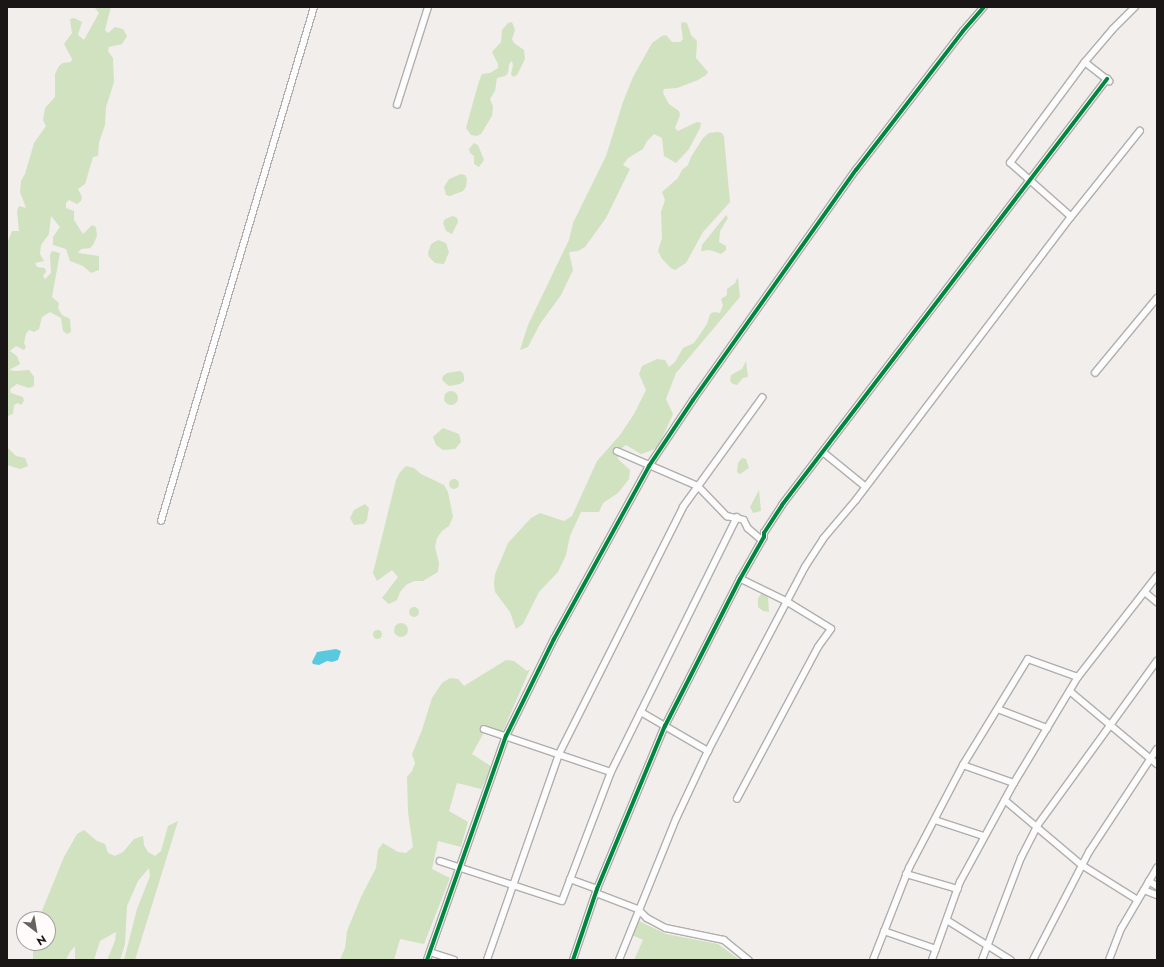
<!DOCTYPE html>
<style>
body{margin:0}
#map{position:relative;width:1164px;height:967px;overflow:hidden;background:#f2eeec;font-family:Jost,sans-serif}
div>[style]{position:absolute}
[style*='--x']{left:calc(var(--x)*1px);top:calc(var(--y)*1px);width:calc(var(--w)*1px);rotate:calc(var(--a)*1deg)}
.green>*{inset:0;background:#d0e2bf}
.round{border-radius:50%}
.water>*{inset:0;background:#58c9df}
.roads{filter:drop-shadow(1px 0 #b1aead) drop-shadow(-1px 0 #b1aead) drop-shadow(0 1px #b1aead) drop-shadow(0 -1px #b1aead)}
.street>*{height:5.5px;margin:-2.75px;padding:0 2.75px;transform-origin:2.75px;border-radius:2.75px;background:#fdfcfc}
.cycleway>*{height:4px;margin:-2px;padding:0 2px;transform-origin:2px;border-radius:2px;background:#00873e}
span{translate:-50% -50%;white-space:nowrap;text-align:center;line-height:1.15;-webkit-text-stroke:3.5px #fefbfa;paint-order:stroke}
.frame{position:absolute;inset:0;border:8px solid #191615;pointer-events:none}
.north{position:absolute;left:16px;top:911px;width:40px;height:40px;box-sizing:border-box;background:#fefbfa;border:1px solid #a29f9e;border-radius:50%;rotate:149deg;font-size:11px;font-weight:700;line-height:16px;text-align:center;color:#191615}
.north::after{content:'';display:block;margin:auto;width:14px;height:18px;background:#656260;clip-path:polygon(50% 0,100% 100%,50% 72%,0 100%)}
</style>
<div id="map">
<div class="green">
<div style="clip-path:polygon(86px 7px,111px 7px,105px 30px,108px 33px,115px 27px,123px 29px,127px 36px,122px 44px,109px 47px,108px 51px,113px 58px,114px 82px,106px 107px,105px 125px,99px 142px,98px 156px,93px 157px,85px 184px,78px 189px,82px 197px,81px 201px,77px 204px,69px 200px,66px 203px,66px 208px,74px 211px,74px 220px,83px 234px,92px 225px,96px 227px,97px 236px,93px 245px,90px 248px,81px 249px,78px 253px,99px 256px,99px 270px,91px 273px,83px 266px,70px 261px,66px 249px,53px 245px,53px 237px,60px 227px,51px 216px,49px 234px,41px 245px,40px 254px,44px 261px,35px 263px,37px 267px,45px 268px,46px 272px,43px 276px,45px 279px,51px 273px,50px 255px,52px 251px,60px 253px,52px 297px,59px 303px,58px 308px,62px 315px,70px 319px,71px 332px,67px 334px,63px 331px,61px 318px,50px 312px,42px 317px,39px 329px,34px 332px,29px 330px,26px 334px,24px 343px,26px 347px,24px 350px,16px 346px,10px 351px,17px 356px,20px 364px,9px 370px,16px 371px,29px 370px,34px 377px,34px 386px,29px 388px,17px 384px,10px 389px,11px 393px,23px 397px,24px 401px,21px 405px,18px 403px,14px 405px,13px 414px,8px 416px,7px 244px,12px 231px,19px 231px,17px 211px,19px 206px,26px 208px,20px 192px,21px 181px,25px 174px,34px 143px,46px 126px,43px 120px,45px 108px,55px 97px,55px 74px,59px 66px,63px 63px,71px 62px,72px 59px,64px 44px,72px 33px,70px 19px,74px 18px,82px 22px,78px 35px,84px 40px,99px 13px,95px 8px)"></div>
<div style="clip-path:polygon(512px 22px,515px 30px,512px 39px,514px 43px,524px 50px,525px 59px,517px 75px,513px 77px,511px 74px,513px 65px,512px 61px,509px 64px,508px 73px,505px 76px,497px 78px,495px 91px,490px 99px,493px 107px,492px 116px,481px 134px,477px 136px,471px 135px,466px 128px,479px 81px,482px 74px,490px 73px,498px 68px,498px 64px,492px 52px,501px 42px,502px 30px,508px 23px)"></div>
<div style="clip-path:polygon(682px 22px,687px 23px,691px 35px,697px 41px,696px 58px,708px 72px,706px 75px,698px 80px,677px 88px,664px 89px,663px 93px,669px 104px,679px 111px,680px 115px,675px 128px,678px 131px,697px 122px,701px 123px,700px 128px,689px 149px,676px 163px,664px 156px,662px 138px,654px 134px,647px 141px,643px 149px,628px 158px,623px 165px,630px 169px,606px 218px,585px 247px,578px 251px,569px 252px,573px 270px,561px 295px,540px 324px,528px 347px,520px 350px,528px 325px,569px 240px,573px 223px,606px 156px,623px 102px,633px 77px,652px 43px,662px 36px,666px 35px,672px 42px,680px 42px,683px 39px,681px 25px)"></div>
<div style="clip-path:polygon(718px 132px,722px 133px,724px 137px,730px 202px,703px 232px,686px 263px,675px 270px,671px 268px,662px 259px,658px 251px,662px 238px,661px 212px,665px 200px,662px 192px,678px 178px,682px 170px,688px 165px,691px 157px,703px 138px,709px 133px)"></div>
<div style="clip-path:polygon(474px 143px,478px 145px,484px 160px,479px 167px,474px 164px,474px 156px,470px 153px,469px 149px)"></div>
<div style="clip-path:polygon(461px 174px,465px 175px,467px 179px,466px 187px,463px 191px,450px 196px,446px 195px,444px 187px,449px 179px)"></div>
<div style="clip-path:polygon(726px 215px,728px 218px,720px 231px,719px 242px,726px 246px,726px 250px,721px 254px,710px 250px,701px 251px,702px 245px)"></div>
<div style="clip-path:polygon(453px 216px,457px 218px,458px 222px,452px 234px,446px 231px,443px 223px,445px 219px)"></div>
<div style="clip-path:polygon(438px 240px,446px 243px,449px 252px,444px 264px,435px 263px,429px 257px,428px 253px,431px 244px)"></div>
<div style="clip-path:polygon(738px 277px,740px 297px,676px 373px,666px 399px,673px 414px,658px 447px,650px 451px,641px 454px,626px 445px,619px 450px,618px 459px,630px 470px,629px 479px,618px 493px,603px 503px,599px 512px,581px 512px,570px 536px,566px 555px,558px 572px,539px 592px,523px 624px,516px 629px,510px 612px,495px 592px,494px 583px,495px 574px,508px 543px,531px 518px,540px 513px,564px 521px,572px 516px,597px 461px,620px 435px,634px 414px,646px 390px,639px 374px,642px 366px,657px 359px,665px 360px,669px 367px,675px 362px,683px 348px,694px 343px,707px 324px,710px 314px,714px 312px,720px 313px,723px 305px,721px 299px,727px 295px,727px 289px,735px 283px)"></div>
<div style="clip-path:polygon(746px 361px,748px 377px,743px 378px,737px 385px,733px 384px,730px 381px,731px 375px,742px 369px)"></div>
<div style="clip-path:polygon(460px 371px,463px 373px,464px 377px,464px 381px,460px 384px,449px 386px,442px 380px,443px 376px,447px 373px)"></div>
<div class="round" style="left:444px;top:391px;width:14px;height:14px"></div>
<div style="clip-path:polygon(443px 428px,459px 434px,461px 442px,455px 449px,443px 450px,436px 445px,433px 437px)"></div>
<div style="clip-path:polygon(7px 447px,16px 456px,25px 458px,28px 466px,20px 469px,7px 465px)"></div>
<div style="clip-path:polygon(742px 458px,746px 459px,749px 468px,740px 474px,737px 472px,738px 463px)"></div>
<div style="clip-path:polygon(406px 466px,414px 468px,421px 474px,444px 485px,448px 492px,453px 517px,449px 526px,442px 531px,437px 538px,435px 547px,439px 563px,438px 572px,423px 581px,414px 581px,406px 585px,400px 592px,397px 600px,389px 604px,382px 598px,398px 577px,392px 570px,377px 581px,373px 573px,396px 480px,400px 472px)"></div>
<div class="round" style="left:449px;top:479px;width:10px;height:10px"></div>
<div style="clip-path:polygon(759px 490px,761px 511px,753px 513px,750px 507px)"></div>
<div style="clip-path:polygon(365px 504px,369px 508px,367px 520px,364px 524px,354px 525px,350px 518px,354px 510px)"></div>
<div style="clip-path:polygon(763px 592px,768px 598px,769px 612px,763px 611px,758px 607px,758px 598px)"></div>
<div class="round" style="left:409px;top:607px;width:10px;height:10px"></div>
<div class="round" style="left:394px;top:623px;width:14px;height:14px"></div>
<div class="round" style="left:372.5px;top:629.5px;width:9px;height:9px"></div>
<div style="clip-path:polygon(506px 660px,514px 661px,527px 671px,530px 669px,502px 733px,486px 729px,472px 754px,492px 767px,481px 789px,457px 783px,449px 811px,468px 822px,461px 847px,438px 841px,432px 869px,450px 878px,424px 944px,400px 939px,394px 960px,340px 960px,345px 948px,347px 931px,361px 897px,376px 868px,378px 850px,383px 843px,398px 852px,406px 853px,413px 847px,408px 812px,407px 777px,412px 771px,415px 763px,412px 754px,422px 730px,432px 698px,442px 683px,450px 678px,458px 679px,464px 686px)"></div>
<div style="clip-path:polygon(178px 821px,135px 960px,124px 960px,137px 909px,150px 876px,149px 868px,138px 881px,127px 906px,125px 944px,120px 960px,107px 960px,115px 941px,116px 932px,100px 941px,94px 960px,75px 960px,75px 946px,70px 952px,66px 960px,33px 960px,33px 943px,48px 943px,48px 919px,40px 919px,41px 913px,64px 857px,77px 834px,84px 830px,97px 841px,105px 844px,108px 853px,115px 856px,123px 852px,134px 839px,143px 836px,144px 845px,148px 852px,155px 856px,161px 851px,168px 826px)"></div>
<div style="clip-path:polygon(635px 919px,666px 934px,718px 944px,740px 960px,634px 960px,643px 940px,632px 935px)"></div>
</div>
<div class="water">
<div style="clip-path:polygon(336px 649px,341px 651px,338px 660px,332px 662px,327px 661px,319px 665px,313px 664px,312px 662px,317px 652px)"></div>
</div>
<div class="roads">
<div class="street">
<div style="--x:1085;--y:62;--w:31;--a:38"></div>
<div style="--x:397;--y:105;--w:103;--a:-72.4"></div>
<div style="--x:1071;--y:217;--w:81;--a:-138.5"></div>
<div style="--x:1010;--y:163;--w:126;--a:-53.4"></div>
<div style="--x:1085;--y:62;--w:43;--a:-49.7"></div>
<div style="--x:1113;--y:29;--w:31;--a:-45"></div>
<div style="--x:1095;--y:373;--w:97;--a:-50.4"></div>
<div style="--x:617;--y:451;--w:88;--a:23.4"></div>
<div style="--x:698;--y:486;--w:42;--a:46"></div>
<div style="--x:727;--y:516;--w:17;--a:13"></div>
<div style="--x:744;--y:520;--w:9;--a:63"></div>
<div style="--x:748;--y:528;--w:18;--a:41"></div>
<div style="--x:823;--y:452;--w:55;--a:39.1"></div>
<div style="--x:161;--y:521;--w:536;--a:-73.42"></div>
<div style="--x:1145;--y:592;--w:16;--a:40"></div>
<div style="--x:1070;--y:691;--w:114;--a:40"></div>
<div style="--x:998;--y:709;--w:53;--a:21.2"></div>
<div style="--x:641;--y:712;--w:78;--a:30.2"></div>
<div style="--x:484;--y:729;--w:134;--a:18.7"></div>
<div style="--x:963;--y:765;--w:54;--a:19.4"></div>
<div style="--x:737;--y:799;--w:172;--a:-61.9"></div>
<div style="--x:818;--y:647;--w:22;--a:-54"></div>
<div style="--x:831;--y:629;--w:52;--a:-148.5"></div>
<div style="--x:787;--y:602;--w:52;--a:-153.9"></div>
<div style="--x:1005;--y:800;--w:101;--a:40.2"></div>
<div style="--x:1082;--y:865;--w:66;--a:32"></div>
<div style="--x:935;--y:820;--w:52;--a:18.1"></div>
<div style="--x:440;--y:861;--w:128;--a:18.2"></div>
<div style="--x:562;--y:901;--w:138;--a:-69.2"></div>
<div style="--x:611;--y:772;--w:284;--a:-63.7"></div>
<div style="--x:906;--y:874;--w:54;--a:16.1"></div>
<div style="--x:570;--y:879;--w:29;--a:20"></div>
<div style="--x:1149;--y:881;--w:9;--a:32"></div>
<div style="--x:1144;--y:890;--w:14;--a:21"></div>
<div style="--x:596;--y:893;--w:45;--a:20.9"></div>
<div style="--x:638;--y:909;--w:13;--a:45"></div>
<div style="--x:647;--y:918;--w:21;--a:28"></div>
<div style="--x:666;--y:928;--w:59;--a:11.7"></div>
<div style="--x:724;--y:940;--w:32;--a:39"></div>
<div style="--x:947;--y:920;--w:75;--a:32"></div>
<div style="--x:884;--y:931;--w:55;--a:19.1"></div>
<div style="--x:430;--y:952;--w:25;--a:18"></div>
<div style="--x:427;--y:960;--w:238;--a:-70.6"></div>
<div style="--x:506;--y:736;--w:108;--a:-63.7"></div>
<div style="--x:554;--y:639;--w:197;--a:-61.2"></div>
<div style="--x:649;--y:466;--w:79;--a:-56.3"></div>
<div style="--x:693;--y:400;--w:282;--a:-54.7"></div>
<div style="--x:856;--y:170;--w:175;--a:-52.4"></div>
<div style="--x:963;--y:31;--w:32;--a:-49"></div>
<div style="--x:487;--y:960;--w:218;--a:-70.7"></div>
<div style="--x:559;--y:754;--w:276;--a:-63.3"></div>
<div style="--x:683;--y:507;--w:135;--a:-54.1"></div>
<div style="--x:573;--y:960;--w:75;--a:-71.3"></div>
<div style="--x:597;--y:889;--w:177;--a:-67.4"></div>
<div style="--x:665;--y:726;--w:165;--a:-63"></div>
<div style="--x:740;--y:579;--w:48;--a:-60.3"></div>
<div style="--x:764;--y:537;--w:4;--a:-90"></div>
<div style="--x:764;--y:533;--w:33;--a:-57"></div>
<div style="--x:782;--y:505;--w:536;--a:-52.66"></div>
<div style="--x:619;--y:960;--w:152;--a:-68"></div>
<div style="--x:676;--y:819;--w:75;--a:-64.8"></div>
<div style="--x:708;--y:751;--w:208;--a:-62.2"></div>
<div style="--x:805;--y:567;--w:33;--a:-57"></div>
<div style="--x:823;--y:539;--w:51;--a:-49.8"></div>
<div style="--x:856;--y:500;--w:355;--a:-52.8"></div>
<div style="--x:1071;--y:217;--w:110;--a:-51.3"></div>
<div style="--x:873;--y:960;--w:99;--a:-68.6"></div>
<div style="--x:909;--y:868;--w:116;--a:-62.3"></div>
<div style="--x:963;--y:765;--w:124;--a:-58.5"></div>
<div style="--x:1028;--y:659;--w:53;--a:19.8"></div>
<div style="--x:932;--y:960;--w:83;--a:-70.3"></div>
<div style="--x:960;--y:882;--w:113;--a:-61.4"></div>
<div style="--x:1014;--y:783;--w:124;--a:-58.9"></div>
<div style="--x:1078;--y:677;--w:128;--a:-52"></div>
<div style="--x:982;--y:960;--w:109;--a:-69.1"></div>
<div style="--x:1021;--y:858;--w:36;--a:-63"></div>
<div style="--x:1037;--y:826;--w:204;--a:-54"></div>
<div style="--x:1033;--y:960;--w:122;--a:-62.6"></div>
<div style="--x:1089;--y:852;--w:123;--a:-56.6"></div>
<div style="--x:1109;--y:960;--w:33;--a:-69"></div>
<div style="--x:1121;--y:929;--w:71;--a:-59.5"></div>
</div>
</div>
<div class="cycleway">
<div style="--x:427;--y:960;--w:238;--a:-70.6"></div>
<div style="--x:506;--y:736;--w:108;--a:-63.7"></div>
<div style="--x:554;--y:639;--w:197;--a:-61.2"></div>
<div style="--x:649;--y:466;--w:79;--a:-56.3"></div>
<div style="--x:693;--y:400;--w:282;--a:-54.7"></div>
<div style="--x:856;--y:170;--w:175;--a:-52.4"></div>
<div style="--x:963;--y:31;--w:32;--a:-49"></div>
<div style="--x:573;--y:960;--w:75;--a:-71.3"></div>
<div style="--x:597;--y:889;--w:177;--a:-67.4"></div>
<div style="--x:665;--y:726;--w:165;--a:-63"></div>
<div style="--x:740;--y:579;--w:48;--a:-60.3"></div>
<div style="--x:764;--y:537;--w:4;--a:-90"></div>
<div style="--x:764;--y:533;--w:33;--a:-57"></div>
<div style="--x:782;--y:505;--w:536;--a:-52.66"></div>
</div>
<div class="frame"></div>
<div class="north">N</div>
</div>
